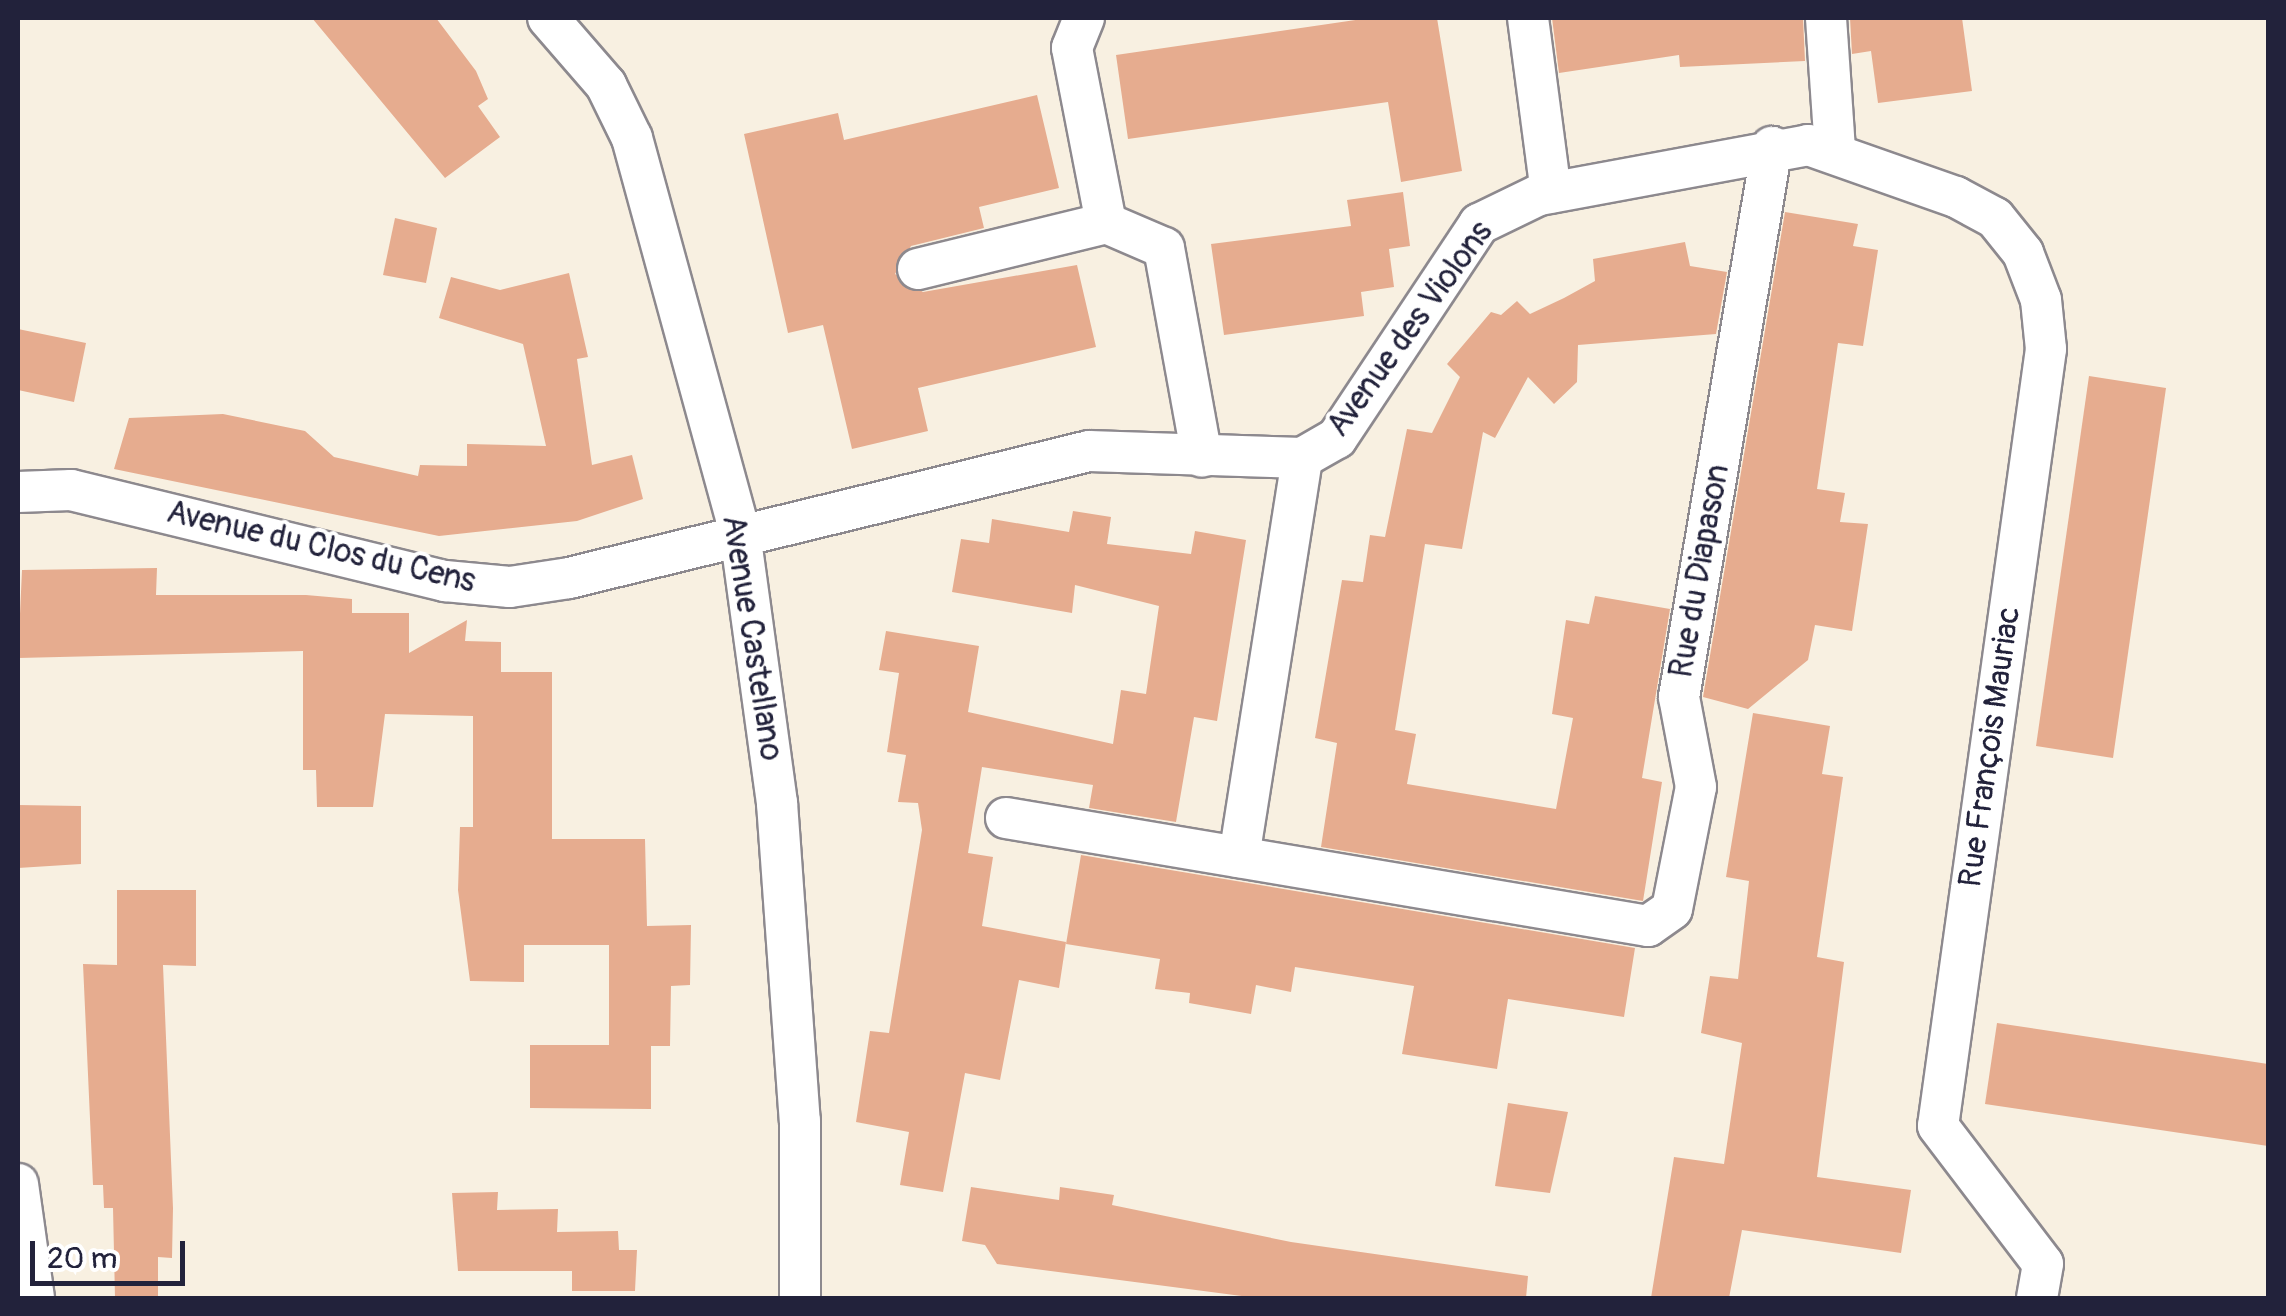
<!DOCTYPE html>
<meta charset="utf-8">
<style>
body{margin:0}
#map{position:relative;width:2286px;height:1316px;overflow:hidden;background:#f8f0e1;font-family:Pangolin,sans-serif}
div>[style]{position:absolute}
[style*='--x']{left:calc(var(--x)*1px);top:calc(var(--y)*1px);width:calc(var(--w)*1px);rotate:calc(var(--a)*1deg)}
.building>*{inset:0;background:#e6ac8f}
.roads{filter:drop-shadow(2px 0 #8d898e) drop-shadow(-2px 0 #8d898e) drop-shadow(0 2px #8d898e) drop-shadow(0 -2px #8d898e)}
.street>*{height:40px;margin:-20px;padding:0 20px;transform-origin:20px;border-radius:20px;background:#fff}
span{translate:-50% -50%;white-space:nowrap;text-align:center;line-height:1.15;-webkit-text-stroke:8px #fff;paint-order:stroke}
.street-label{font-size:32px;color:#22223b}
.frame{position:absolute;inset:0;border:20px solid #22223b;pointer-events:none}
.scale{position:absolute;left:30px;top:1241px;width:155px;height:45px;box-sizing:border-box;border:5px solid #22223b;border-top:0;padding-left:12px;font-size:30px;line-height:35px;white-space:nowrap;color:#22223b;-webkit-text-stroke:8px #fff;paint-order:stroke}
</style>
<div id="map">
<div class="building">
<div style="clip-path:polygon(312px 18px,436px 18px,476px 71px,488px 99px,478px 106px,500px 137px,445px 178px)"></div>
<div style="clip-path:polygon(1369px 18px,1437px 18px,1462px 171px,1401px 182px,1388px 102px,1128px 139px,1116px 55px)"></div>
<div style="clip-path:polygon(1552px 18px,1803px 18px,1805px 61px,1680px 67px,1679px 55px,1559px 73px)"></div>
<div style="clip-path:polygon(1850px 18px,1962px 18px,1972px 91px,1878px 103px,1871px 51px,1852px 54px)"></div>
<div style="clip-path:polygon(1037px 95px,1059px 188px,979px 207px,984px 228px,911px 246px,895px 274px,923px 292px,1077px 265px,1096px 347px,918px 388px,928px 431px,852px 449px,823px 325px,788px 333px,744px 134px,838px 113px,844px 140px)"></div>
<div style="clip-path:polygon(1403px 192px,1410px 246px,1389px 249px,1394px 287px,1361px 292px,1364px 316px,1224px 335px,1211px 244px,1351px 226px,1347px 200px)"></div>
<div style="clip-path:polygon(1785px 212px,1858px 224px,1853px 246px,1878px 250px,1863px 346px,1838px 343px,1817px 489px,1845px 493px,1840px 522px,1868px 524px,1852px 631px,1815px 625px,1808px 660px,1748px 709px,1703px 697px)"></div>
<div style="clip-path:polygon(395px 218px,437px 228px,426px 283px,383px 275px)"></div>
<div style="clip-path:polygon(1685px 242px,1690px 266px,1727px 272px,1716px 334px,1578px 345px,1577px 382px,1554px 404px,1528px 377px,1495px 438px,1483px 432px,1462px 549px,1425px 544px,1395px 730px,1416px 734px,1407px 784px,1556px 809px,1573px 718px,1552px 714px,1566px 620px,1589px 624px,1595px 596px,1670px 609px,1642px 778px,1662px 782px,1643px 901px,1321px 847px,1337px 743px,1315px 738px,1342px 580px,1363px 582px,1370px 535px,1385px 537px,1407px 429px,1432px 433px,1460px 377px,1447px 364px,1491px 312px,1501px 315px,1517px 301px,1530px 314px,1564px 298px,1595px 281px,1593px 259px)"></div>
<div style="clip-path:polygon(569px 273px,588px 357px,577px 359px,592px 465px,632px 455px,643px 499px,577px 521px,439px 536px,114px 469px,129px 418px,223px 414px,305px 431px,334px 457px,418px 476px,420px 465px,467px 466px,467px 444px,546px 446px,523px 344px,439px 318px,451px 277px,500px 290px)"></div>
<div style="clip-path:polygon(18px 329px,86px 343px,74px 402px,18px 390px)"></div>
<div style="clip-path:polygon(2089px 376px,2166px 388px,2113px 758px,2036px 746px)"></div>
<div style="clip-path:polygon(1073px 511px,1111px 517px,1107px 544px,1191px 554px,1195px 531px,1246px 540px,1217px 721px,1194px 717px,1176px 822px,1089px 808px,1093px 785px,982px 767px,968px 853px,993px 857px,982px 926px,1066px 942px,1059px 988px,1019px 980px,1000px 1080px,965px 1073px,943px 1192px,900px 1185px,909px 1132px,856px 1122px,870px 1031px,889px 1033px,922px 830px,918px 803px,898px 802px,906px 755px,887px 752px,899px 673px,879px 670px,886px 631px,979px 646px,968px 712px,1113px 744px,1121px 690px,1146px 694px,1159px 606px,1075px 585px,1072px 613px,952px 592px,961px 539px,989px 543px,992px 519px,1069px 532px)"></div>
<div style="clip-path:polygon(157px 568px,156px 595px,306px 595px,352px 599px,352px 613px,409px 613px,409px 653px,467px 620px,465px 641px,501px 642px,501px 672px,552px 672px,552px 839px,645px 839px,647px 926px,691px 925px,690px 985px,671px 986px,670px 1046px,651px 1046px,651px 1109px,530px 1108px,530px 1045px,609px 1045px,609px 945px,524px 945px,524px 982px,470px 981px,458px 890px,460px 827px,473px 827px,473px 716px,385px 714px,373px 807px,317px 807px,316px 770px,303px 770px,303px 651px,18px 658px,22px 570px)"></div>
<div style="clip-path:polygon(1753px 713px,1830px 726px,1822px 774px,1843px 777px,1817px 957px,1844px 962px,1817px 1177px,1911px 1190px,1901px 1253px,1742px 1230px,1729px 1298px,1651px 1298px,1674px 1157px,1724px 1164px,1742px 1043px,1701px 1033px,1710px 976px,1738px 979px,1749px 881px,1726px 877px)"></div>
<div style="clip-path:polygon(18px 805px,81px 806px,81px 864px,18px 868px)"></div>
<div style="clip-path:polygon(1081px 855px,1635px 948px,1624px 1017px,1508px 999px,1497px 1069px,1402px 1054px,1414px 986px,1295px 967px,1291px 992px,1256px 985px,1251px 1014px,1189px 1003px,1190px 993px,1155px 989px,1160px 959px,1066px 944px)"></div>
<div style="clip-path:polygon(117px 890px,196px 890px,196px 966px,163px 965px,173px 1208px,172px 1258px,158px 1257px,158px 1298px,115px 1298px,113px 1208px,104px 1208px,103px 1185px,93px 1185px,83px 964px,117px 965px)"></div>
<div style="clip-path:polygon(1997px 1023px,2268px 1064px,2268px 1146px,1985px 1104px)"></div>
<div style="clip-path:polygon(1508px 1103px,1568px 1112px,1550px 1193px,1495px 1186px)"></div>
<div style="clip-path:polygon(971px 1187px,1059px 1200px,1060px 1187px,1114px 1195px,1112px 1205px,1291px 1242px,1528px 1276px,1526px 1298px,1257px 1298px,997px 1264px,985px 1245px,962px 1241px)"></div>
<div style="clip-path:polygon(498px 1192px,497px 1210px,558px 1209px,557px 1232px,618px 1231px,619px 1250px,637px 1250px,635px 1291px,572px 1291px,572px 1271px,458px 1271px,452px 1193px)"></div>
</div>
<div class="roads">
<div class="street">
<div style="--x:548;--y:18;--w:89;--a:49.1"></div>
<div style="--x:606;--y:85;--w:59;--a:63.9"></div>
<div style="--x:632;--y:138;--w:409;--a:74.7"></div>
<div style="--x:740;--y:533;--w:273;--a:82.2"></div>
<div style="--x:777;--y:803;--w:319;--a:85.9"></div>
<div style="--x:800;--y:1121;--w:177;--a:90"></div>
<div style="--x:1084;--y:18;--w:32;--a:112"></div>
<div style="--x:1072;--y:48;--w:178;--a:79"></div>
<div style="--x:1106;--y:223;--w:63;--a:23.3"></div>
<div style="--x:1164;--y:248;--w:212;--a:79.7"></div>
<div style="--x:1528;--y:18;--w:176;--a:82.5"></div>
<div style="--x:1826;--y:18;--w:133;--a:86.1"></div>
<div style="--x:918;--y:269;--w:194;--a:-13.7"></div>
<div style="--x:18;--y:492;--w:53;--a:-2.2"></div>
<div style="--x:71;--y:490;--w:385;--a:13.7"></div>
<div style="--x:445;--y:581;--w:65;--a:5.3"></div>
<div style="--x:510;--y:587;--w:60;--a:-8.7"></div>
<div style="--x:569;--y:578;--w:535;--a:-13.72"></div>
<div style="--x:1089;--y:451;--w:213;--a:1.9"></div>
<div style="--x:1302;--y:458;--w:40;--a:-29.7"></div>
<div style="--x:1337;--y:438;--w:257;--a:-56.4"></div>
<div style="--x:1479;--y:224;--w:67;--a:-25.8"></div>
<div style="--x:1539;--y:195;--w:274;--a:-10.5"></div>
<div style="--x:1808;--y:145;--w:157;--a:19.4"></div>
<div style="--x:1956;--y:197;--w:44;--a:28.3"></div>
<div style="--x:1995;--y:218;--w:45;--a:51.3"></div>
<div style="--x:2023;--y:253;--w:50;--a:69"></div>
<div style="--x:2041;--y:300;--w:49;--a:84.2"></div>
<div style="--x:2046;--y:349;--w:784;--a:97.91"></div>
<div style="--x:1938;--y:1126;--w:173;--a:52.7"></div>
<div style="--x:2043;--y:1264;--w:35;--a:100"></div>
<div style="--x:1006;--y:818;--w:651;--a:9.55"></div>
<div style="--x:1648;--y:926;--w:29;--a:-35"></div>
<div style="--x:1672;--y:909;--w:124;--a:-78.9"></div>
<div style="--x:1696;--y:787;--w:92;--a:-100.7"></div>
<div style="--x:1679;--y:697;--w:558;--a:-80.4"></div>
<div style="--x:1239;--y:857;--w:404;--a:-81"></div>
<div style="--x:18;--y:1184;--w:115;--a:82"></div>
</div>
</div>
<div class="street-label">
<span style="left:1410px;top:329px;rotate:-54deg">Avenue des Violons</span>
<span style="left:321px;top:547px;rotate:13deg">Avenue du Clos du Cens</span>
<span style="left:1700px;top:571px;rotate:-80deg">Rue du Diapason</span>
<span style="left:752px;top:638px;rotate:81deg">Avenue Castellano</span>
<span style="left:1990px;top:747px;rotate:-82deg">Rue François Mauriac</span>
</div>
<div class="frame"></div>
<div class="scale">20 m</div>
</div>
